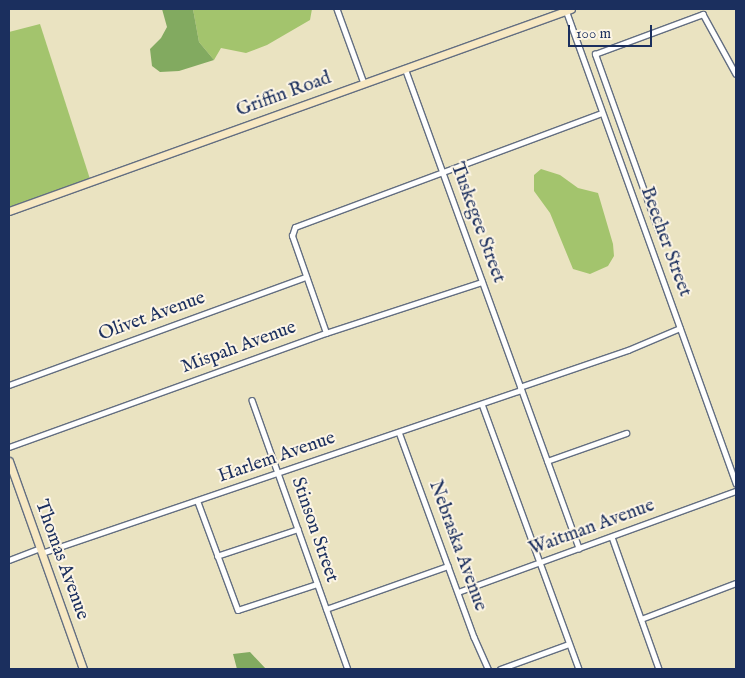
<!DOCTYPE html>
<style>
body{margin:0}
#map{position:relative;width:745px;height:678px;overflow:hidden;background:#eae3c1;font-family:"IM FELL English",serif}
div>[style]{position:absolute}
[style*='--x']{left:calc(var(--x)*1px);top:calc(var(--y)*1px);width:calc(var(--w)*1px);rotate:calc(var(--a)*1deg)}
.green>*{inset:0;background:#a3c46d}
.forest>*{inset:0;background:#82aa60}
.roads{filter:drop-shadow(1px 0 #636e81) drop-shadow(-1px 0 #636e81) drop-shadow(0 1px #636e81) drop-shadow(0 -1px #636e81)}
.street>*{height:4.5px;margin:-2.25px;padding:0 2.25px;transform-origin:2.25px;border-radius:2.25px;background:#fff}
.secondary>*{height:7px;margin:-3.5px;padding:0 3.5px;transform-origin:3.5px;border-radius:3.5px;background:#f7e8c3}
span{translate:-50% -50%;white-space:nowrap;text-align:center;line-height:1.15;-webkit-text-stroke:4px #fcf5e5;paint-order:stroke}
.street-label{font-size:19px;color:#1b2f5e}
.frame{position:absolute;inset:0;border:10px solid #1b2f5e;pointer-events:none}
.scale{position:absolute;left:568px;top:25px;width:84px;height:22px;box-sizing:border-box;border:2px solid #1b2f5e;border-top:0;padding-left:6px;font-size:15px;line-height:18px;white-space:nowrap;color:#1b2f5e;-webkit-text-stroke:4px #fcf5e5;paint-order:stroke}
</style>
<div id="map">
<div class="green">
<div style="clip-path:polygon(193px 9px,312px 9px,310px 20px,267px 45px,246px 53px,221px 48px,214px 60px,199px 42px)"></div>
<div style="clip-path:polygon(40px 24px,90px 179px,9px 208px,9px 32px)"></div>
<div style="clip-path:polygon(541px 169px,560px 175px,578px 188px,598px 193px,613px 244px,614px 256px,608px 266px,590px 274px,573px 269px,550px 213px,534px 191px,534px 175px)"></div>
</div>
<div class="forest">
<div style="clip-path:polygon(162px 9px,193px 9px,199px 42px,214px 60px,179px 71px,160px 72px,152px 66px,150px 49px,161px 38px,167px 27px)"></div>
<div style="clip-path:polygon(250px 652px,266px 669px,267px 669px,237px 669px,233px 654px)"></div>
</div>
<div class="roads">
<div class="street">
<div style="--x:337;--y:9;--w:79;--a:70"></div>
<div style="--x:566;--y:10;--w:503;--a:70.23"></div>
<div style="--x:405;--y:68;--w:511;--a:70.07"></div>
<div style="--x:659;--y:233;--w:190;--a:-109.7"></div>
<div style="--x:595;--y:54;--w:115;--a:-20.3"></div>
<div style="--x:703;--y:14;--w:68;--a:61.2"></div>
<div style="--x:326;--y:333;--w:103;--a:-109.3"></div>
<div style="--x:292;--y:236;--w:9;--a:-72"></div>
<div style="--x:295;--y:227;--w:327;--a:-20.4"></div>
<div style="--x:9;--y:385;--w:316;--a:-20"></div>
<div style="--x:520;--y:387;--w:114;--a:-18.9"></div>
<div style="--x:628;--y:350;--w:56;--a:-22.9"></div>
<div style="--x:252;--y:400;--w:286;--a:70.4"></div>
<div style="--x:482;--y:404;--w:282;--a:69.9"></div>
<div style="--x:399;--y:432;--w:218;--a:69.9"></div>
<div style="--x:474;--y:637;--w:35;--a:66"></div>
<div style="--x:9;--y:447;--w:337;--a:-19.8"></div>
<div style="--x:326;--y:333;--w:164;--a:-18.1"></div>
<div style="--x:547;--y:461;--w:84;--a:-19.5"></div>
<div style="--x:198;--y:502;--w:115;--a:69.7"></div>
<div style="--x:238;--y:610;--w:83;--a:-18.2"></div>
<div style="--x:612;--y:537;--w:140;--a:70.4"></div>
<div style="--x:42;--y:553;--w:506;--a:-18.79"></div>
<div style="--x:217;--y:556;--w:85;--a:-18.4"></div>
<div style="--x:9;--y:560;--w:33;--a:-21"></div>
<div style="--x:458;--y:592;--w:296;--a:-20"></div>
<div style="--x:326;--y:609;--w:129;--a:-19.4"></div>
<div style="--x:641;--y:619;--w:102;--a:-20.8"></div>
<div style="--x:500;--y:669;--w:73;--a:-19.9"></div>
</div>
<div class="secondary">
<div style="--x:9;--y:211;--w:597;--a:-19.77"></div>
<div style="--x:9;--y:461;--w:221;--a:70.4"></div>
</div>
</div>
<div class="street-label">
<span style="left:284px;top:95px;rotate:-20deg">Griffin Road</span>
<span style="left:477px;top:223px;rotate:70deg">Tuskegee Street</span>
<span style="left:665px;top:242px;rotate:70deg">Beecher Street</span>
<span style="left:152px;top:317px;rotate:-20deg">Olivet Avenue</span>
<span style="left:239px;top:348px;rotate:-20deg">Mispah Avenue</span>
<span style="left:277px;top:458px;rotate:-19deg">Harlem Avenue</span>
<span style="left:592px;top:528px;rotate:-20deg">Waitman Avenue</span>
<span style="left:314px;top:530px;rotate:71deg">Stinson Street</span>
<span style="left:457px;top:546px;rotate:70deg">Nebraska Avenue</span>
<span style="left:61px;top:560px;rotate:70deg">Thomas Avenue</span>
</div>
<div class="frame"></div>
<div class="scale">100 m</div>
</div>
